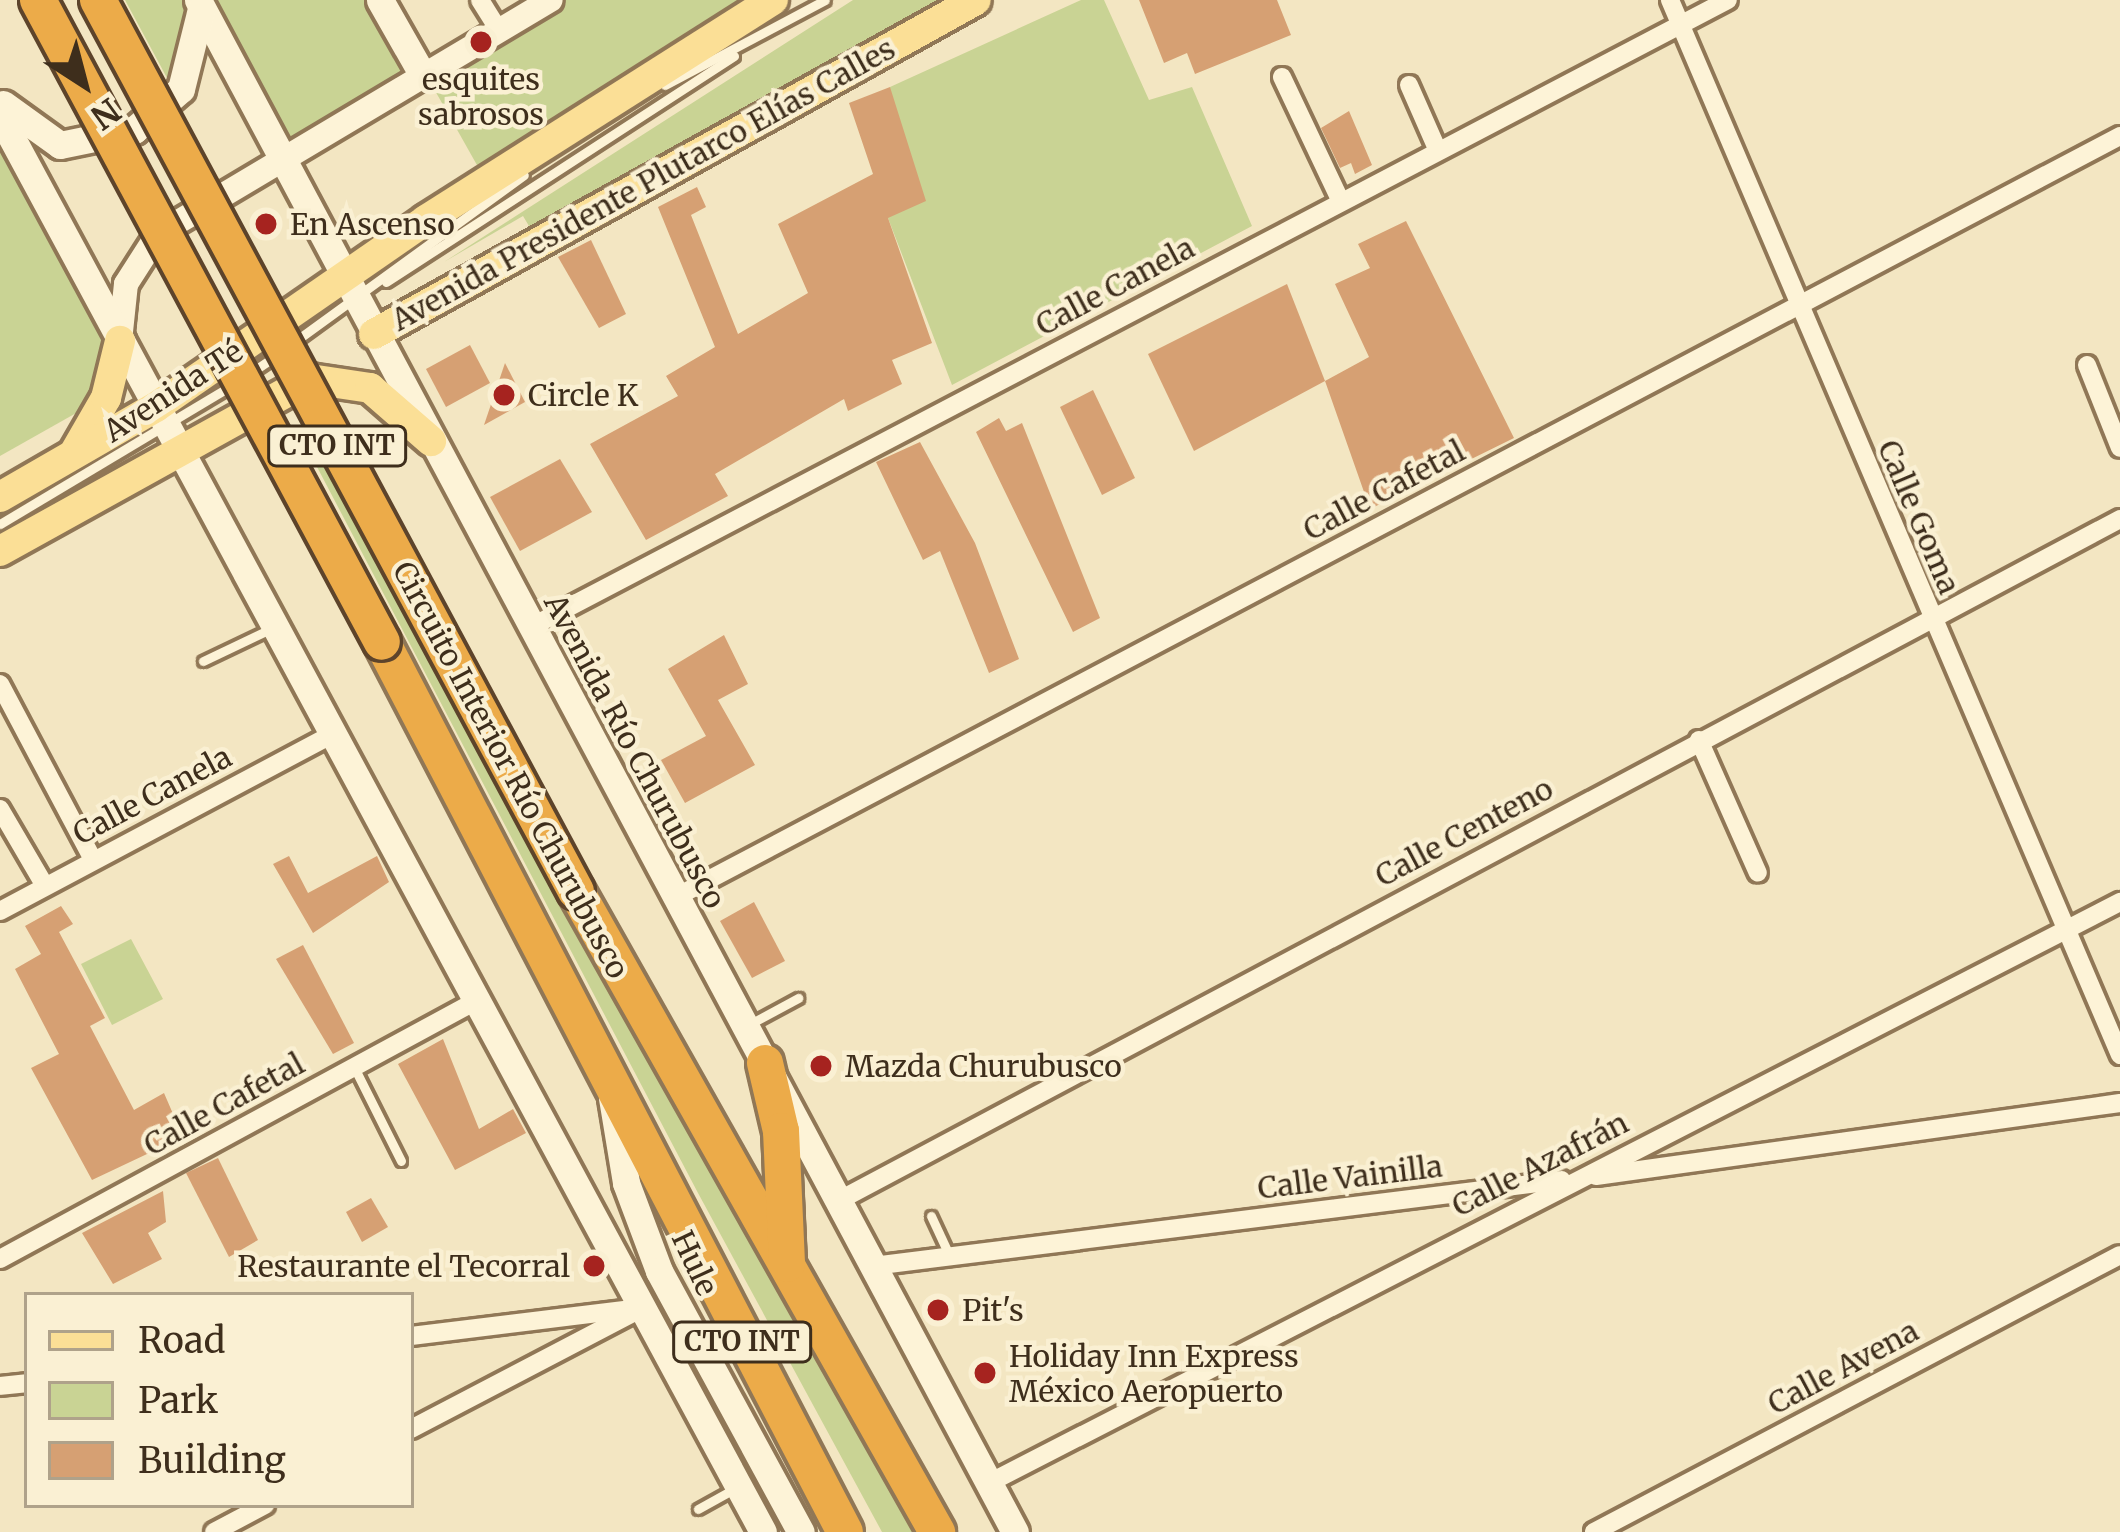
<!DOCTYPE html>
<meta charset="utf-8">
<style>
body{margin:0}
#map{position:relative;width:2120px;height:1532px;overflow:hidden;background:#f3e6c2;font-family:Merriweather,serif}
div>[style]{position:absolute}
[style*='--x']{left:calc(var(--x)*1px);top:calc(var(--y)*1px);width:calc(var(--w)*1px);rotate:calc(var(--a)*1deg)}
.green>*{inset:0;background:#c9d394}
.building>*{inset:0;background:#d6a073}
.roads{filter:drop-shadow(3px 0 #907756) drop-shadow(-3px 0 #907756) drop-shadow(0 3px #907756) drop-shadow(0 -3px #907756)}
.service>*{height:9px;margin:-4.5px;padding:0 4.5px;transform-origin:4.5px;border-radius:4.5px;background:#fdf3d7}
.minor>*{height:18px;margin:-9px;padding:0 9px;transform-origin:9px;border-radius:9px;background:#fdf3d7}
.tertiary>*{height:24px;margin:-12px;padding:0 12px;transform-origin:12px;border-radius:12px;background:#fdf3d7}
.secondary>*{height:27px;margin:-13.5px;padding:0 13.5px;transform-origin:13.5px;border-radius:13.5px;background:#fdf3d7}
.primary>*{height:30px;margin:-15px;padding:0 15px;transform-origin:15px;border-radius:15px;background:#fbdf96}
.motorway>*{height:36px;margin:-18px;padding:0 18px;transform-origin:18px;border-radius:18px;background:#ecab49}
.bridges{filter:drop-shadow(3px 0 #5d442b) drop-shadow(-3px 0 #5d442b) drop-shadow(0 3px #5d442b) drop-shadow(0 -3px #5d442b)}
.motorway-bridge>*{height:36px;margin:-18px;padding:0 18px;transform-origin:18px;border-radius:18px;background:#ecab49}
.dots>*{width:33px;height:33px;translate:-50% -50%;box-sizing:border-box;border:6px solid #faf0d3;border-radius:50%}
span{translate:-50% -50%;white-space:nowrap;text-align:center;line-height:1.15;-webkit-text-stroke:9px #faf0d3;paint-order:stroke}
.shield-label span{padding:3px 9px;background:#faf0d3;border:3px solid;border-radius:9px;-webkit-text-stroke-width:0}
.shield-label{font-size:27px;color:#3e2e1c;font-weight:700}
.poi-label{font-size:30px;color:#3e2e1c}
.left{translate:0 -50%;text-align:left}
.right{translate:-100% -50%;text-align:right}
.street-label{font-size:30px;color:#3e2e1c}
.legend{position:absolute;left:24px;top:1292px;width:390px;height:216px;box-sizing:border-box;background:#faf0d3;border:3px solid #afa28a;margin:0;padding:15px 21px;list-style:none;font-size:36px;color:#3e2e1c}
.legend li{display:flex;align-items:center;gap:24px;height:60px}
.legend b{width:60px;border:3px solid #afa28a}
.north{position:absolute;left:24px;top:24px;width:120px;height:120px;-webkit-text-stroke:9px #faf0d3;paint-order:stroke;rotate:144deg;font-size:33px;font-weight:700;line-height:48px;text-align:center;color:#3e2e1c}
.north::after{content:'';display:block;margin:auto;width:42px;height:54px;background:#3e2e1c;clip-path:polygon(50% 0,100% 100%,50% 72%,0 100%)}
</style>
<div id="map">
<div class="green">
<div style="clip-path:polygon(125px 0,194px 0,173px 89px)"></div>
<div style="clip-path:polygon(209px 0,381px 0,419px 61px,290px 141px)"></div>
<div style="clip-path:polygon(565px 0,756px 0,486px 181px,429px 80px)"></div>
<div style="clip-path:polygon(853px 0,962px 0,535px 236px,523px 216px,444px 262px)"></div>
<div style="clip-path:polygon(1081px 0,1104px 0,1149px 100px,1192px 87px,1252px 226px,952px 385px,888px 218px,890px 87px)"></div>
<div style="clip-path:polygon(0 144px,111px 348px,100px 390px,78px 412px,0 456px)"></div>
<div style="clip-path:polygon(325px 434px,699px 1148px,922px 1532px,882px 1532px,698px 1193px,305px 444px)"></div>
<div style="clip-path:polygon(131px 939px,163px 999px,112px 1025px,81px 964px)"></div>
</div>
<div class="building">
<div style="clip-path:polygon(1139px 0,1277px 0,1291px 35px,1195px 74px,1187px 53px,1164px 63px)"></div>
<div style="clip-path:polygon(890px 87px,926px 201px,888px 218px,932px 343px,892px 360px,902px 384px,848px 411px,844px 399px,715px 474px,728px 496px,646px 540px,590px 444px,678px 396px,666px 376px,715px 347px,658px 207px,697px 187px,706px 207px,691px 215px,738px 334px,808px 293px,778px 224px,873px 174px,849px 103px)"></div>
<div style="clip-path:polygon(1349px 111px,1372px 165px,1355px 174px,1351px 163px,1340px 168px,1321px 128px)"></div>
<div style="clip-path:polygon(1406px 221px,1514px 438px,1370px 509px,1325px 381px,1369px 357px,1335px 284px,1370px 268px,1358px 244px)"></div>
<div style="clip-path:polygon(591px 240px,626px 314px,599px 328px,558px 257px)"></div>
<div style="clip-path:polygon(1287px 284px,1325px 381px,1194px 451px,1148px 354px)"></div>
<div style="clip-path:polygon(470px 345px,490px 383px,446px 407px,426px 369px)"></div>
<div style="clip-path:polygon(505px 363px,525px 402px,484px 425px)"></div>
<div style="clip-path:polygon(1093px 390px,1135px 478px,1102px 495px,1060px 407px)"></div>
<div style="clip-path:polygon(999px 418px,1006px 431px,1022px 423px,1100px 618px,1073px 632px,976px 432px)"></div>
<div style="clip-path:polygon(920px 442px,975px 543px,1019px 659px,989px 673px,940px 551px,923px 560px,876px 462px)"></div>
<div style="clip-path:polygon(560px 459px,592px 512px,520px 551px,490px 497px)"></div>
<div style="clip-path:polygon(724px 635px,748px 684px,718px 700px,755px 765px,685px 803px,661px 760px,706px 736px,668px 669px)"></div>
<div style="clip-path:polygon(289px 856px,308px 893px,377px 856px,389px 882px,313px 933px,273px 864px)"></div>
<div style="clip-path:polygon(754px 902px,785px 961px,752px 978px,720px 921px)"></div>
<div style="clip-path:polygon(61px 906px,73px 924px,59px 932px,105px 1018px,90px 1026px,134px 1110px,164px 1093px,183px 1137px,92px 1180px,31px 1068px,59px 1054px,15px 969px,41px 954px,25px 926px)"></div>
<div style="clip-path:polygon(303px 945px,354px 1043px,333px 1054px,276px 959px)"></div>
<div style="clip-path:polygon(443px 1039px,479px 1129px,513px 1109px,526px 1133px,455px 1170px,398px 1064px)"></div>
<div style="clip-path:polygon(218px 1158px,258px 1240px,229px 1257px,186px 1173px)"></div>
<div style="clip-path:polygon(163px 1191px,166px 1222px,148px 1233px,162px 1259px,113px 1284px,82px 1233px)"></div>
<div style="clip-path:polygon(371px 1198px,388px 1227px,362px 1242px,346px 1212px)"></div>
</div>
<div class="roads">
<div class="service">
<div style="--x:665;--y:85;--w:181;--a:-28"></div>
<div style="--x:386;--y:282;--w:415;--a:-33"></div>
<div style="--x:290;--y:345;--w:289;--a:-36"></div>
<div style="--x:246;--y:376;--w:37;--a:-34"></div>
<div style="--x:0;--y:524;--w:270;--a:-30.9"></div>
<div style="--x:203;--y:661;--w:74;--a:-25.5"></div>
<div style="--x:750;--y:1024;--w:55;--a:-28.4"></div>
<div style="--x:354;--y:1067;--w:105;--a:63.4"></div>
<div style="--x:931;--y:1216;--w:45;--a:65.1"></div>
<div style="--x:698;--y:1509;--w:41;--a:-29.1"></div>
</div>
<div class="minor">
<div style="--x:480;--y:0;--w:36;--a:58"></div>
<div style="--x:1670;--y:0;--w:1147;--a:66.9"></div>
<div style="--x:1282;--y:77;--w:138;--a:64.7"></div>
<div style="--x:1409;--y:85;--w:72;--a:66.3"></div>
<div style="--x:2087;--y:365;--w:89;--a:68.3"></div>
<div style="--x:531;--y:627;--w:1351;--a:-27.65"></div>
<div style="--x:0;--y:684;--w:199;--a:62.1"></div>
<div style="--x:1699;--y:740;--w:145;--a:66.1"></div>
<div style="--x:0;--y:809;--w:89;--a:59.7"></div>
<div style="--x:676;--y:897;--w:1632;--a:-27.79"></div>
<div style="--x:0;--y:911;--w:377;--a:-28"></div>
<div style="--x:1596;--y:1176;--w:529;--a:-7.93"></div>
<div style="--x:838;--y:1201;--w:1452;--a:-28.01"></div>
<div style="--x:0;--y:1259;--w:541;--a:-28.46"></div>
<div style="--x:873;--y:1266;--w:694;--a:-7.11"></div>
<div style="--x:411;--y:1336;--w:223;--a:-7"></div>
<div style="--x:0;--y:1386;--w:27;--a:-6"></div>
<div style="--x:411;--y:1429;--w:261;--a:-27.6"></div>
<div style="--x:989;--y:1483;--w:1272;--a:-27.19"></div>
<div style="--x:214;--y:1532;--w:58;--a:-27.9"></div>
<div style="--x:1594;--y:1532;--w:594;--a:-27.77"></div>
</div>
<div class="tertiary">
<div style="--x:120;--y:341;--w:57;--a:-84"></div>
<div style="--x:126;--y:284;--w:59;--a:-57.4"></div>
<div style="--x:158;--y:234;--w:457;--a:-30.8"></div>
</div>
<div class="secondary">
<div style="--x:198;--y:0;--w:1736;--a:61.93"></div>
<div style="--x:380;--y:0;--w:85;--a:60.4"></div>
<div style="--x:3;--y:104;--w:70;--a:35.7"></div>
<div style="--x:60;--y:145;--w:76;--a:-11.5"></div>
<div style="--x:134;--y:130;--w:62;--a:-41.1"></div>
<div style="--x:181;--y:89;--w:82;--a:-76"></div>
<div style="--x:0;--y:116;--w:1608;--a:61.68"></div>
<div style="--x:612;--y:1098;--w:86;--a:80.6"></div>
<div style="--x:626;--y:1183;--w:94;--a:69.4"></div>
<div style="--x:659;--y:1271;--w:297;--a:61.5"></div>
</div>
<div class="primary">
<div style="--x:374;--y:334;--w:688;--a:-29.02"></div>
<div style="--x:76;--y:450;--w:60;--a:-60"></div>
<div style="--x:106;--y:398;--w:59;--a:-76.2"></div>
<div style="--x:0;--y:497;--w:180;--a:-30"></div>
<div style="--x:156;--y:407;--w:328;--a:-34.7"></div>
<div style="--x:426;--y:220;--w:411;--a:-32.4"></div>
<div style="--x:0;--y:551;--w:355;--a:-29"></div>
<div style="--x:310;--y:379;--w:61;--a:8.5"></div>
<div style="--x:370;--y:388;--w:81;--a:41"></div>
</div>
<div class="motorway">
<div style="--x:382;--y:642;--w:1003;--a:62.52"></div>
<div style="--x:576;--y:891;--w:736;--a:60.61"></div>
<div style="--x:765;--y:1063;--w:70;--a:76.8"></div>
<div style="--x:781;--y:1131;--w:133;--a:87.4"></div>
</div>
</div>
<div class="bridges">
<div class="motorway-bridge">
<div style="--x:38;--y:0;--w:728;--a:61.82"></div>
<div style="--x:98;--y:0;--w:1011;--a:61.79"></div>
</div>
</div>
<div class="dots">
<div style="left:481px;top:42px;background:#a6231f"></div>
<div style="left:266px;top:224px;background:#a6231f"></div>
<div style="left:504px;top:395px;background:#a6231f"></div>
<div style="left:821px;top:1066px;background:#a6231f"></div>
<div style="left:594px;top:1266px;background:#a6231f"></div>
<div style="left:938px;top:1310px;background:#a6231f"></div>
<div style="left:985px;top:1373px;background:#a6231f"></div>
</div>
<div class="shield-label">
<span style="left:337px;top:446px">CTO INT</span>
<span style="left:742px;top:1342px">CTO INT</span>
</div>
<div class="poi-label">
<span style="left:481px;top:96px">esquites<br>sabrosos</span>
<span class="left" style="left:290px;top:224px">En Ascenso</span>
<span class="left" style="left:528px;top:395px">Circle K</span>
<span class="left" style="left:845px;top:1066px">Mazda Churubusco</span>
<span class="right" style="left:570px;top:1266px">Restaurante el Tecorral</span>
<span class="left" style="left:962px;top:1310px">Pit's</span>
<span class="left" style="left:1009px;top:1373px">Holiday Inn Express<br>México Aeropuerto</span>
</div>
<div class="street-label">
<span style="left:643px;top:184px;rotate:-29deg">Avenida Presidente Plutarco Elías Calles</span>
<span style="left:1115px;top:286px;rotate:-28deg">Calle Canela</span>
<span style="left:173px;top:391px;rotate:-33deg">Avenida Té</span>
<span style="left:1384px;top:490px;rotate:-28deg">Calle Cafetal</span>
<span style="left:1919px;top:517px;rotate:67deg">Calle Goma</span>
<span style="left:635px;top:751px;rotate:62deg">Avenida Río Churubusco</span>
<span style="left:511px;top:770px;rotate:62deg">Circuito Interior Río Churubusco</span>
<span style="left:152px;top:795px;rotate:-28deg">Calle Canela</span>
<span style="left:1464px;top:832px;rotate:-28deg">Calle Centeno</span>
<span style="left:224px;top:1104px;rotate:-29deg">Calle Cafetal</span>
<span style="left:1540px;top:1164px;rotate:-27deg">Calle Azafrán</span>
<span style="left:1350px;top:1177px;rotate:-7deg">Calle Vainilla</span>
<span style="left:695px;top:1263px;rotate:65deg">Hule</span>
<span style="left:1843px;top:1367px;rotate:-28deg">Calle Avena</span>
</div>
<ul class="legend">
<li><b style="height:15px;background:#fbdf96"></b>Road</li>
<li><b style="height:33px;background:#c9d394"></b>Park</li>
<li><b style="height:33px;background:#d6a073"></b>Building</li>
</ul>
<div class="north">N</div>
</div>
